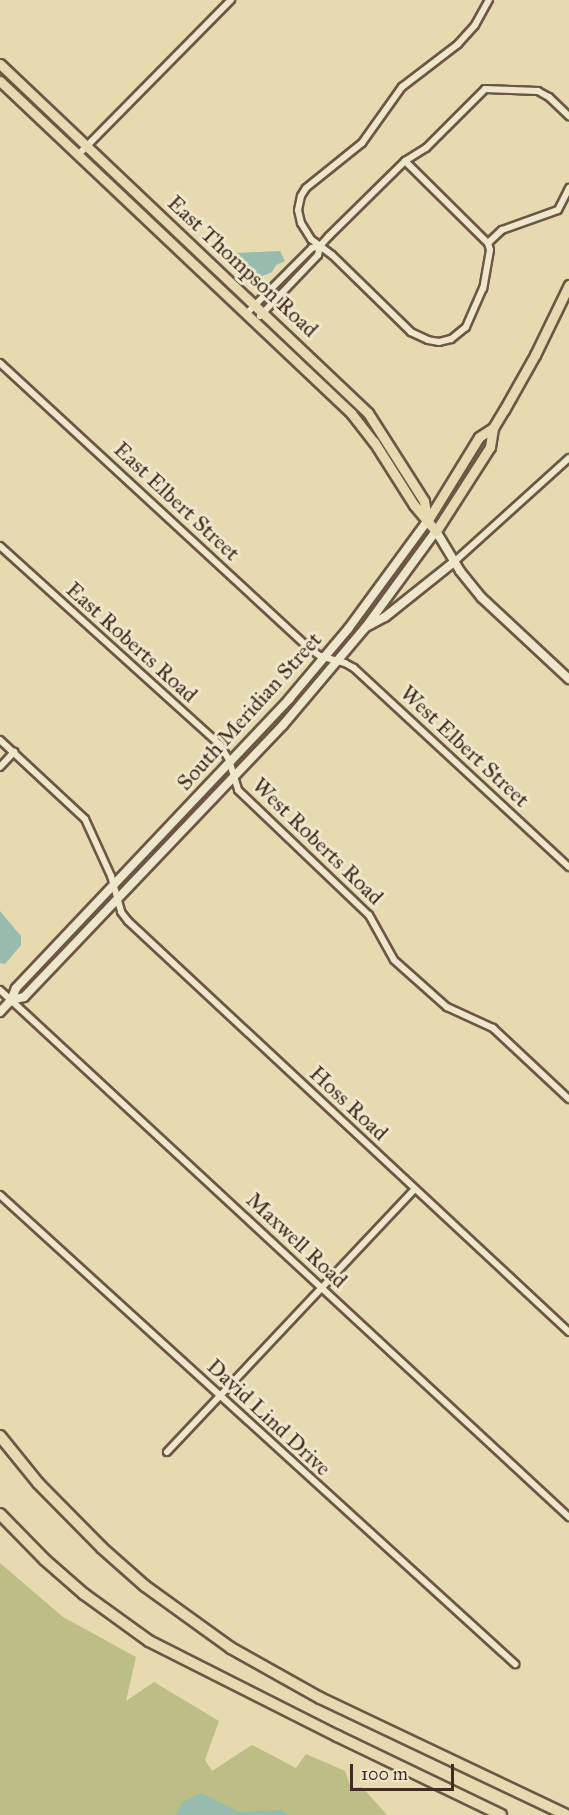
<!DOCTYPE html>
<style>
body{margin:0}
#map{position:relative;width:569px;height:1815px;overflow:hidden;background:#e7dab0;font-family:"IM FELL Great Primer",serif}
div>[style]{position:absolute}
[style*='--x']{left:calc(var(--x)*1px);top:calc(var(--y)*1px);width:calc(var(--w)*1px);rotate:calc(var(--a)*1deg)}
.green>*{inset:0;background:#bdbd86}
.water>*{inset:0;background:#97bbac}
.roads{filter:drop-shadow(2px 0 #6b5744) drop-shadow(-2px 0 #6b5744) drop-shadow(0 2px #6b5744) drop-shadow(0 -2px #6b5744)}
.street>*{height:6px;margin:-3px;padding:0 3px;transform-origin:3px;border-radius:3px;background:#efe7cc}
.secondary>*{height:8px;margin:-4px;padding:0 4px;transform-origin:4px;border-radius:4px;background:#efe7cc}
.primary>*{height:9px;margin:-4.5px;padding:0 4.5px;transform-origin:4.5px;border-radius:4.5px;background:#e7dab0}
.highway>*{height:10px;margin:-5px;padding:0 5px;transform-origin:5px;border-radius:5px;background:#e7dab0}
span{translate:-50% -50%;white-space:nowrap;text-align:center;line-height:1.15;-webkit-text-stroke:6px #efe7cc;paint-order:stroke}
.street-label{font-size:22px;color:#422b20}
.scale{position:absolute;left:350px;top:1764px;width:104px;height:27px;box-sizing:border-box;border:3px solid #422b20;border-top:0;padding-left:8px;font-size:18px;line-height:21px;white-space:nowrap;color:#422b20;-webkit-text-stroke:4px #efe7cc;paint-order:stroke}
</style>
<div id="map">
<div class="green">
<div style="clip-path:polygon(0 1563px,63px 1617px,136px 1657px,126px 1701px,154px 1682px,219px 1721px,205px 1760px,212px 1771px,252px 1745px,296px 1768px,306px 1754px,345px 1771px,351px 1788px,362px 1787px,387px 1815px,0 1815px)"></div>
</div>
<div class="water">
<div style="clip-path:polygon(280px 251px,285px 261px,276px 265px,272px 272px,260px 277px,248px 275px,231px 256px,236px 253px)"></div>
<div style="clip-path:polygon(0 911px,21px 936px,21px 945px,5px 964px,0 963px)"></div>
<div style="clip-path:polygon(201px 1793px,239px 1812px,282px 1810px,288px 1815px,176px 1815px,182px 1802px)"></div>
</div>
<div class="roads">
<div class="street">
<div style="--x:78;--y:155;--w:218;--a:-45.4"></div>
<div style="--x:405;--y:161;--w:117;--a:44.7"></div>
<div style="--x:488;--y:243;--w:7;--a:74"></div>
<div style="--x:490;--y:250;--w:39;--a:100"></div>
<div style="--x:483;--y:288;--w:43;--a:113.6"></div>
<div style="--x:466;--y:327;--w:19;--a:141"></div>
<div style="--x:451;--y:339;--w:12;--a:166"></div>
<div style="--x:439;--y:342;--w:11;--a:-170"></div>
<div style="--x:428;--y:340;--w:19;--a:-155"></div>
<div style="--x:411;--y:332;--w:110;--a:-135.7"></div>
<div style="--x:332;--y:255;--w:26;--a:-143"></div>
<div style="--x:311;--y:239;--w:19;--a:-122"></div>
<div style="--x:301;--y:223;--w:13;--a:-103"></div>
<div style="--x:298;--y:210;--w:14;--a:-78"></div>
<div style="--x:301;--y:196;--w:9;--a:-58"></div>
<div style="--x:306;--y:188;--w:72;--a:-38.8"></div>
<div style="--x:362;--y:143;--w:69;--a:-54.5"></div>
<div style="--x:402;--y:87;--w:71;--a:-37.5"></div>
<div style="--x:458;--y:44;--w:25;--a:-48"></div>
<div style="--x:475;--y:25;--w:29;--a:-61"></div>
<div style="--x:488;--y:243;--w:19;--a:-43"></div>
<div style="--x:502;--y:230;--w:59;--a:-19.7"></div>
<div style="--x:558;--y:210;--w:25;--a:-63"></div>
<div style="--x:246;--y:314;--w:93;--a:-45"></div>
<div style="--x:312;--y:248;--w:7;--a:-16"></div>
<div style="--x:260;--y:316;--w:84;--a:-46.4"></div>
<div style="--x:318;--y:255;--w:9;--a:-77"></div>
<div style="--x:320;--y:246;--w:13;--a:-48"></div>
<div style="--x:329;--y:236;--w:107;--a:-44.6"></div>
<div style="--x:405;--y:161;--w:25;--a:-32"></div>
<div style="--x:426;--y:148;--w:83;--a:-45"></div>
<div style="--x:485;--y:89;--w:53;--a:2.2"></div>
<div style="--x:538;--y:91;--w:13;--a:29"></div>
<div style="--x:549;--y:97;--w:28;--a:44"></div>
<div style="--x:0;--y:363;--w:422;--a:42.7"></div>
<div style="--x:310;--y:649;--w:12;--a:35"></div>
<div style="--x:320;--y:656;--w:26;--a:16"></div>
<div style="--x:345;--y:663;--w:10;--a:29"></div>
<div style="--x:354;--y:668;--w:293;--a:42.8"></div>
<div style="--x:0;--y:546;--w:297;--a:42.1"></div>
<div style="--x:220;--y:745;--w:17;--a:59"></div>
<div style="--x:229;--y:760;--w:31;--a:73"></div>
<div style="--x:238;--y:790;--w:181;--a:43.7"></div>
<div style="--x:369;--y:915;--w:51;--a:60.9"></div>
<div style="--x:394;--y:960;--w:71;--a:41.6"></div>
<div style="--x:447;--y:1007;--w:51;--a:24.5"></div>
<div style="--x:493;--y:1028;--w:104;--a:43.1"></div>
<div style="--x:454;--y:562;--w:155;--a:-42.1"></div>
<div style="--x:0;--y:740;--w:116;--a:42.9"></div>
<div style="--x:85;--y:819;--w:63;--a:65.5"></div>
<div style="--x:111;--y:876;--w:37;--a:74"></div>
<div style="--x:121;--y:912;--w:11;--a:52"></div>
<div style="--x:128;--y:921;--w:603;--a:42.98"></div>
<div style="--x:0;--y:767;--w:21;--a:-47"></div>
<div style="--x:0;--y:990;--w:776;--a:42.81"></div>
<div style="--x:0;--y:1195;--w:697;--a:42.32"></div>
<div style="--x:167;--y:1452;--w:361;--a:-46.7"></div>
</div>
<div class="secondary">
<div style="--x:368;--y:626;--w:19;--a:-28"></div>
<div style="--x:385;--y:617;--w:88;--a:-38.6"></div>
<div style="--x:11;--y:1000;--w:13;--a:-13"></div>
<div style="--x:24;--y:997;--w:376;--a:-46.4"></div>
<div style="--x:283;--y:725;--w:127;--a:-49.8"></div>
<div style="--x:365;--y:628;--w:120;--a:-53.8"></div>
<div style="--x:436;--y:531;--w:47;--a:59"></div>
<div style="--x:460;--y:571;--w:35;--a:51"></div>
<div style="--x:482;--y:598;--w:119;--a:43"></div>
<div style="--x:0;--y:1012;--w:16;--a:-47"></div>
<div style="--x:11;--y:1000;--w:13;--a:-67"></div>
<div style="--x:16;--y:988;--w:398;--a:-46.6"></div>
<div style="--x:289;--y:699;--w:92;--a:-49.9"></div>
<div style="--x:348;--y:629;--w:135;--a:-53.7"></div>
</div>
<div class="primary">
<div style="--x:0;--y:64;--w:507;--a:43.48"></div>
<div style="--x:368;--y:413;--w:104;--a:57.5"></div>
<div style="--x:424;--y:501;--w:17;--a:80"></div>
<div style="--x:0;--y:81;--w:483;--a:43.4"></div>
<div style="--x:351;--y:413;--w:37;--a:52"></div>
<div style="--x:374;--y:442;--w:75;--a:57.6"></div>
<div style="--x:414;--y:505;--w:34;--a:50"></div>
<div style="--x:436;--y:531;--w:100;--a:-57.3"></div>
<div style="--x:490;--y:447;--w:19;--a:-81"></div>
<div style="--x:428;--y:520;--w:97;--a:-58.4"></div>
<div style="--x:479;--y:437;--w:17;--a:-33"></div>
<div style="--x:493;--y:428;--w:21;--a:-59"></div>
<div style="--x:504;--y:410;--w:63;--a:-60.6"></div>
<div style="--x:535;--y:355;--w:78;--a:-64.1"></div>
</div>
<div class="highway">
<div style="--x:0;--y:1436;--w:60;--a:51"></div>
<div style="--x:38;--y:1483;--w:91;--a:45.4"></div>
<div style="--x:102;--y:1548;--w:57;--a:41.5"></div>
<div style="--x:145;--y:1586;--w:106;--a:35.8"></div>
<div style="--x:231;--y:1648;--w:102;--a:29.3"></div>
<div style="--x:320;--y:1698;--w:272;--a:25.4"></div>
<div style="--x:0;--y:1514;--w:64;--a:45.6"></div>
<div style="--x:45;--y:1560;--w:52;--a:41.1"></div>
<div style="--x:84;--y:1594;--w:80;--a:35.9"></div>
<div style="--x:149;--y:1641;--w:211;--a:26.8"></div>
<div style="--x:337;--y:1736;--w:182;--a:25.7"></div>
</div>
</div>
<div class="street-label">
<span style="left:243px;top:266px;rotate:43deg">East Thompson Road</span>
<span style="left:177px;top:501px;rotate:43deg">East Elbert Street</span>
<span style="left:132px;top:642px;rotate:42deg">East Roberts Road</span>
<span style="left:249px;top:711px;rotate:-48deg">South Meridian Street</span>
<span style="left:465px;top:746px;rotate:43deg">West Elbert Street</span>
<span style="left:318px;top:841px;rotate:44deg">West Roberts Road</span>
<span style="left:349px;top:1103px;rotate:43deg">Hoss Road</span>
<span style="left:297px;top:1240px;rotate:43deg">Maxwell Road</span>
<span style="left:269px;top:1417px;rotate:43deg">David Lind Drive</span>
</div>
<div class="scale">100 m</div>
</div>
